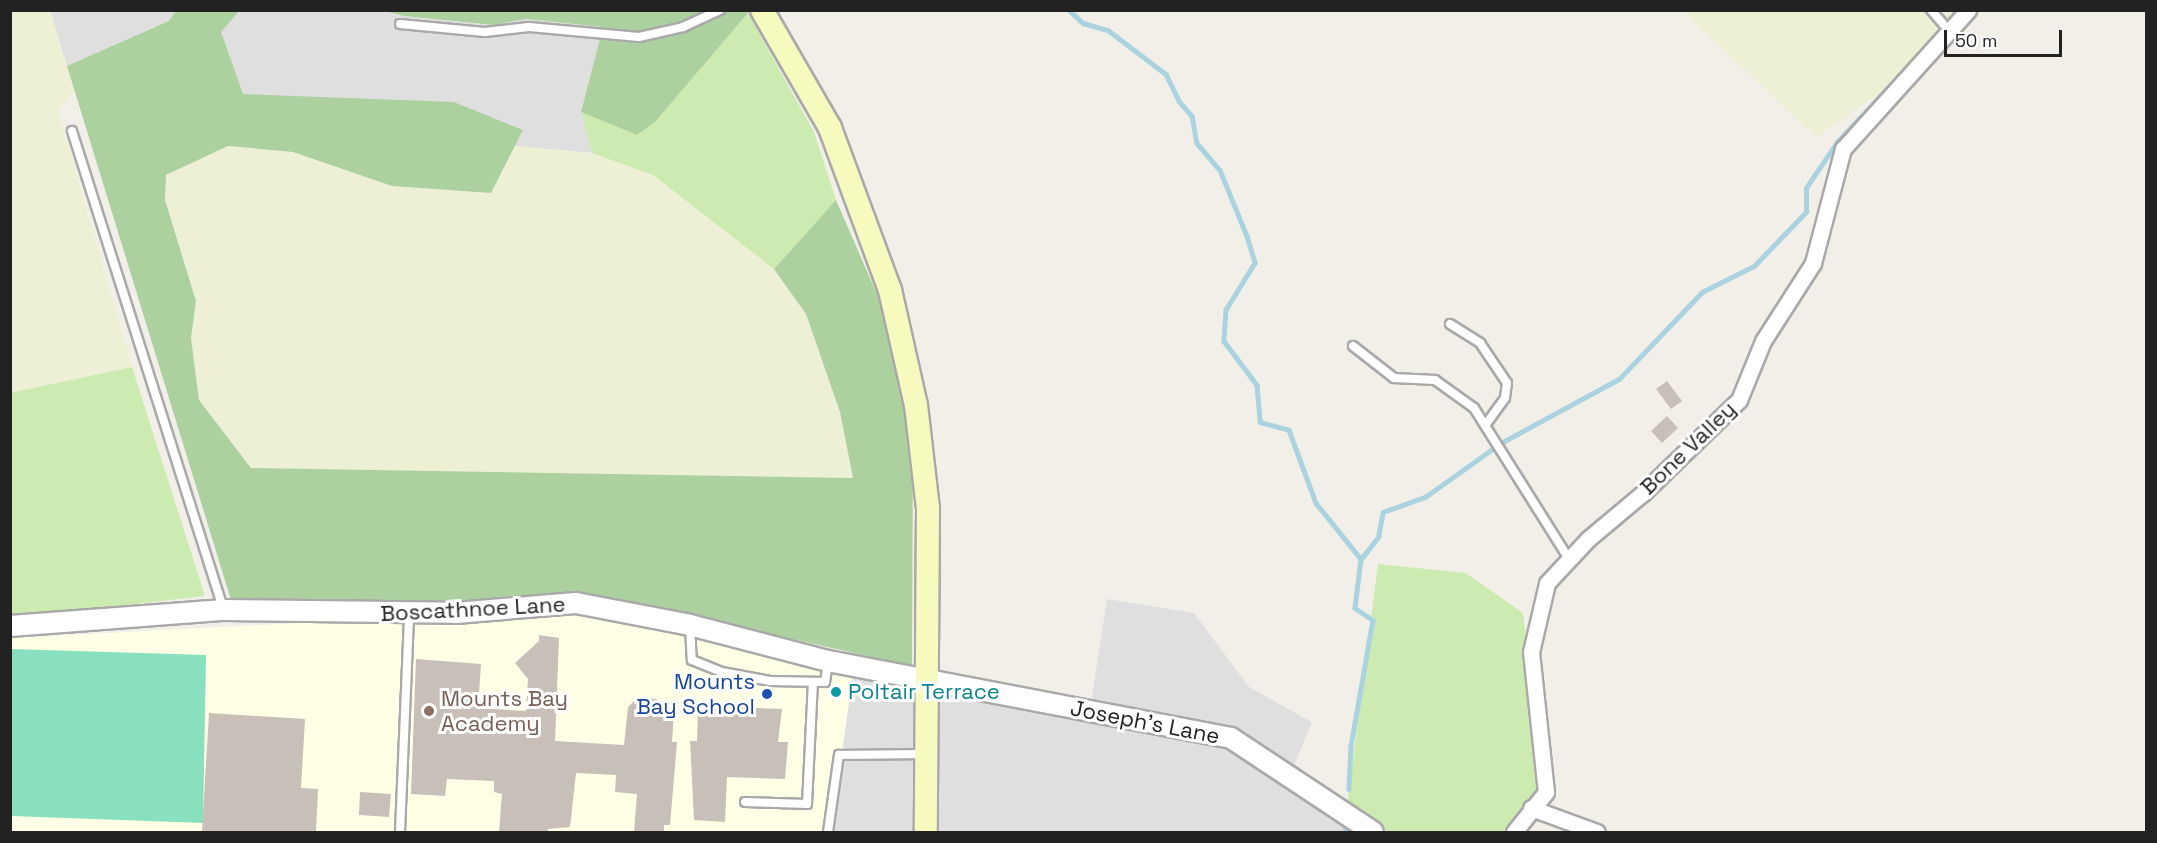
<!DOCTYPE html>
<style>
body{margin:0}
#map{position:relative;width:2157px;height:843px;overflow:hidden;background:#f2efe9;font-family:"Space Grotesk",sans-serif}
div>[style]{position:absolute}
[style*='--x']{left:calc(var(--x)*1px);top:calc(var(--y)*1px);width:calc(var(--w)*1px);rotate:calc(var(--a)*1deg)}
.residential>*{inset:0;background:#e0dfdf}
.education>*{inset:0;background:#ffffe5}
.farmland>*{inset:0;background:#eef0d5}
.grass>*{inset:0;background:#cdebb0}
.forest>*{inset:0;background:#add19e}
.pitch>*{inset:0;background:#88e0be}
.stream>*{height:4.5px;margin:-2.25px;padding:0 2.25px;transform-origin:2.25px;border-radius:2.25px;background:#aad3df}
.building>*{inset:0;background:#c7bfb8}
.roads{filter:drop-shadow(2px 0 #a9a9a9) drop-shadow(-2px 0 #a9a9a9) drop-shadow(0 2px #a9a9a9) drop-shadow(0 -2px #a9a9a9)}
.service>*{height:8px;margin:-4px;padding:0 4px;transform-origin:4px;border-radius:4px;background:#fff}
.minor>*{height:15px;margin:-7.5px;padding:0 7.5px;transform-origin:7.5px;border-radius:7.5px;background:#fff}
.tertiary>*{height:20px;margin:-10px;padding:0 10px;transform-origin:10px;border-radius:10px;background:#fff}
.secondary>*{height:22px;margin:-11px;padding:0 11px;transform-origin:11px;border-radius:11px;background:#f7fabf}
.dots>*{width:16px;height:16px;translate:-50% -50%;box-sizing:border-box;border:3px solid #fff;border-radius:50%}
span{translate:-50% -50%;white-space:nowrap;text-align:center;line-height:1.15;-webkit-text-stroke:6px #fff;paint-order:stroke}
.street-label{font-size:22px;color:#222}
.transit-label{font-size:22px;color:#164399}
.right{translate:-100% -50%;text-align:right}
.culture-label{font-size:22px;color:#0d838f}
.left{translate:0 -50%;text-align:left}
.education-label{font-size:22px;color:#785e54}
.frame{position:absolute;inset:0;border:12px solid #222;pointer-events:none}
.scale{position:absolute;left:1944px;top:30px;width:118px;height:27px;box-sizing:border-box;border:3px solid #222;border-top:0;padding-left:8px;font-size:18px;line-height:21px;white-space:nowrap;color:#222;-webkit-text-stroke:4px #fff;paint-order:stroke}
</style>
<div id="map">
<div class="residential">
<div style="clip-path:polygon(385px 10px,404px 16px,492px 25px,525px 19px,603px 27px,581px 112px,592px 153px,515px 146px,523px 130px,243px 94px,67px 66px,50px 11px)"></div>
<div style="clip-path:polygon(1107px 599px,1194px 613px,1249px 687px,1312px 722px,1293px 768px,1373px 832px,831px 832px,853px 673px,1088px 723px)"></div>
</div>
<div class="education">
<div style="clip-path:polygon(514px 612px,630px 615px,853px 673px,831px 832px,11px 832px,11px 638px)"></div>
</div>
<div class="farmland">
<div style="clip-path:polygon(10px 11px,50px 11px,75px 92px,58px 109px,132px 367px,11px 393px)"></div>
<div style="clip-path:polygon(1683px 11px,1977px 11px,1961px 37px,1816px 137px)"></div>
<div style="clip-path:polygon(228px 146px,293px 152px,392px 186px,491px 193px,515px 146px,592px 153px,653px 175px,774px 269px,806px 314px,840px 412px,854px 478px,251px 468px,199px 400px,191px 338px,196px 301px,165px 200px,166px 175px)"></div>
</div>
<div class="grass">
<div style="clip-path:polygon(748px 13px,814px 132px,836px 200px,774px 269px,653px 175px,592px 153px,581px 112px,637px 135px,655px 122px)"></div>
<div style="clip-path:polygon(132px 367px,205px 596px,11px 618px,10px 393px)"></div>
<div style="clip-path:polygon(1378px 564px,1466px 573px,1523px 613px,1546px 792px,1514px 832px,1390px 832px,1346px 814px)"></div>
</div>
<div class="forest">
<div style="clip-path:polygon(746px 10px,748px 13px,655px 122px,637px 135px,581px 112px,603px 27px,526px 19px,493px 25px,404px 16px,385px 11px)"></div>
<div style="clip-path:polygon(176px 11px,239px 11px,221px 32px,243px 94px,454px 102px,523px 130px,491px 193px,392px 186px,293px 152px,228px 146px,166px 175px,165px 200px,196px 301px,191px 338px,199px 400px,251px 468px,853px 478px,840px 412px,806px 314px,774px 269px,836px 200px,880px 301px,913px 441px,912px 666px,677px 613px,566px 592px,436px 605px,231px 600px,67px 66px,169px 21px)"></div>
</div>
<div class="pitch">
<div style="clip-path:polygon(11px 649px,206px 655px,203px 823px,11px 816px)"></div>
</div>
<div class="stream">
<div style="--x:1069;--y:10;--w:19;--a:43"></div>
<div style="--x:1083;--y:23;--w:26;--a:16"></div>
<div style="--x:1108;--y:30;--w:73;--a:37.2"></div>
<div style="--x:1166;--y:74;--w:30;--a:64"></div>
<div style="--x:1179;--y:101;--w:20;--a:49"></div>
<div style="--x:1192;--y:116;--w:27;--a:80"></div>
<div style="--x:1197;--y:143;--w:35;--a:50"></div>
<div style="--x:1220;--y:170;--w:71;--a:67.8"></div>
<div style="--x:1247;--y:236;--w:28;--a:73"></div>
<div style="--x:1255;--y:263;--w:55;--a:121.7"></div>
<div style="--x:1226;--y:310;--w:31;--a:94"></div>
<div style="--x:1224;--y:341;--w:55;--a:53.1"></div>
<div style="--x:1257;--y:385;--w:37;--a:85"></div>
<div style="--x:1260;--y:422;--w:30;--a:15"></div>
<div style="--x:1289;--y:430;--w:78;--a:69.7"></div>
<div style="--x:1316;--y:503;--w:72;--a:51.2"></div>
<div style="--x:1361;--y:559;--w:49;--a:97"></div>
<div style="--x:1355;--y:608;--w:22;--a:34"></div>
<div style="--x:1373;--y:620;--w:128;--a:99.9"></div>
<div style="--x:1351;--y:746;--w:43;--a:92.7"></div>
<div style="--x:1361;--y:559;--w:28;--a:-52"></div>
<div style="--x:1378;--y:537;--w:25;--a:-79"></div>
<div style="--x:1383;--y:512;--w:45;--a:-19.7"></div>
<div style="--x:1425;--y:497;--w:93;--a:-35.4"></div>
<div style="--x:1501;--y:443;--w:134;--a:-28.5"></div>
<div style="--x:1619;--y:379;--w:120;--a:-46.3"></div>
<div style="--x:1702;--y:292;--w:58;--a:-26.6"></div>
<div style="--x:1754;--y:266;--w:75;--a:-46.1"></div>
<div style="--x:1806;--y:212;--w:24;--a:-90"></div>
<div style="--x:1806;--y:188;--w:55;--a:-56"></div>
<div style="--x:1837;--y:142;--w:91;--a:-46.8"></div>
<div style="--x:1346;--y:820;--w:12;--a:90"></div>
</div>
<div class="building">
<div style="clip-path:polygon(1667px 381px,1682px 401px,1671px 409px,1656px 389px)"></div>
<div style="clip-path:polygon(1667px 416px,1678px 428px,1662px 443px,1651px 431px)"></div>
<div style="clip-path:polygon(539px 635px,559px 638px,555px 741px,624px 745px,628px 707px,638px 697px,656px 699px,674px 710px,672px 742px,677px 742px,670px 825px,664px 825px,664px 831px,634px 832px,637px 794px,615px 792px,616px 775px,576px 773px,570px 827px,548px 829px,548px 832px,499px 832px,502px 794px,494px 792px,494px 781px,447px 779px,445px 796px,411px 794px,416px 659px,481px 664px,478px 708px,526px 711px,528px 679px,515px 663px,539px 641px)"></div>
<div style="clip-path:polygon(736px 707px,782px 709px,778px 742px,788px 742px,785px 779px,727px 777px,725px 822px,694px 820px,690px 741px,697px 741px,698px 710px,735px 711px)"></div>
<div style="clip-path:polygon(209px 713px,305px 719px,301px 788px,318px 789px,316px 832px,202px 832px)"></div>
<div style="clip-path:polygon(360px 792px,391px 794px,389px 817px,359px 815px)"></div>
</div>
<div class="roads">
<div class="service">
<div style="--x:1931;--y:10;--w:28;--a:49"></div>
<div style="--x:400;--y:24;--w:85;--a:5.4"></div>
<div style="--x:485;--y:32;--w:44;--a:-6.5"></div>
<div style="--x:529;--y:27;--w:110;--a:5.2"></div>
<div style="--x:639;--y:37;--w:45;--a:-12.8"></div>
<div style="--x:683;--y:27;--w:41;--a:-24.7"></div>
<div style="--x:72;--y:131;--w:500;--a:72.43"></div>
<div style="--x:1450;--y:324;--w:36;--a:32"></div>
<div style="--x:1480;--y:343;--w:48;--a:56"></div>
<div style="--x:1507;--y:383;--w:15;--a:98"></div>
<div style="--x:1505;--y:398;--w:32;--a:126"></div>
<div style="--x:1353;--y:346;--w:52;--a:38"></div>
<div style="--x:1394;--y:378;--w:41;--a:2.8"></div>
<div style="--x:1435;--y:380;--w:48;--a:35.7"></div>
<div style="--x:1474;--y:408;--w:178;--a:57.8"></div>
<div style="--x:690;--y:626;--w:34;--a:87"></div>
<div style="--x:692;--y:660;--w:32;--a:22"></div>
<div style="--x:722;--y:672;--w:49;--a:10.6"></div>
<div style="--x:770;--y:681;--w:55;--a:1"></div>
<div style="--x:825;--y:682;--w:19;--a:-81"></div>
<div style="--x:745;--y:802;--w:62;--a:1.8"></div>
<div style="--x:807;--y:804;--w:122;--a:-87.2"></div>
<div style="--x:400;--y:832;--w:219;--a:-87.6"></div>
<div style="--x:828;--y:832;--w:78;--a:-81.9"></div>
<div style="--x:839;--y:755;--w:85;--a:-0.7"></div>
</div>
<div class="minor">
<div style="--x:1531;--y:808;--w:70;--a:20"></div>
<div style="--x:1514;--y:832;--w:51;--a:-51.3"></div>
<div style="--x:1546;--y:792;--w:141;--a:-96.1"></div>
<div style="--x:1531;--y:652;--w:71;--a:-76.9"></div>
<div style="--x:1547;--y:583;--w:60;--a:-47"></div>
<div style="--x:1588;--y:539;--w:72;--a:-39.9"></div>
<div style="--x:1643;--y:493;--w:134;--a:-44.1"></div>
<div style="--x:1739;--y:400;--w:64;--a:-67.9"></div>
<div style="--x:1763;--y:341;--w:93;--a:-57.3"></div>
<div style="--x:1813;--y:263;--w:118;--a:-75.3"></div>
<div style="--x:1843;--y:149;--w:187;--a:-48"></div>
</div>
<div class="tertiary">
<div style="--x:10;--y:626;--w:215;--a:-4.3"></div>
<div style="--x:224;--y:610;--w:232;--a:0.7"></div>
<div style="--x:456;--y:613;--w:120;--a:-4.8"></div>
<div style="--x:576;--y:603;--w:116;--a:10.9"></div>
<div style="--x:690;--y:625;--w:143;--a:14.6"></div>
<div style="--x:828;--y:661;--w:410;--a:10.8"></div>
<div style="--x:1231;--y:738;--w:170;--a:33.5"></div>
</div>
<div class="secondary">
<div style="--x:762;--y:10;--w:136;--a:60"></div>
<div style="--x:830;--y:128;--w:173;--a:69.7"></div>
<div style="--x:890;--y:290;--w:118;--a:77.3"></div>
<div style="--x:916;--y:405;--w:105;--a:83.4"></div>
<div style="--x:928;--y:509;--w:323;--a:90.4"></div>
</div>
</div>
<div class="dots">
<div style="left:836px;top:692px;background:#0f9aa8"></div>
<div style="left:767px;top:694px;background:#1a4fb4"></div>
<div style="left:429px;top:711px;background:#8d6e63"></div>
</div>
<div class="street-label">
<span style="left:1688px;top:448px;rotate:-44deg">Bone Valley</span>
<span style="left:473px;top:609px;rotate:-3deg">Boscathnoe Lane</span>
<span style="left:1145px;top:722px;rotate:11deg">Joseph's Lane</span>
</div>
<div class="transit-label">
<span class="right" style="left:755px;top:694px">Mounts<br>Bay School</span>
</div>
<div class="culture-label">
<span class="left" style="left:848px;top:692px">Poltair Terrace</span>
</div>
<div class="education-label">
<span class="left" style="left:441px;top:711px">Mounts Bay<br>Academy</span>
</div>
<div class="frame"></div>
<div class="scale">50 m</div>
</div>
